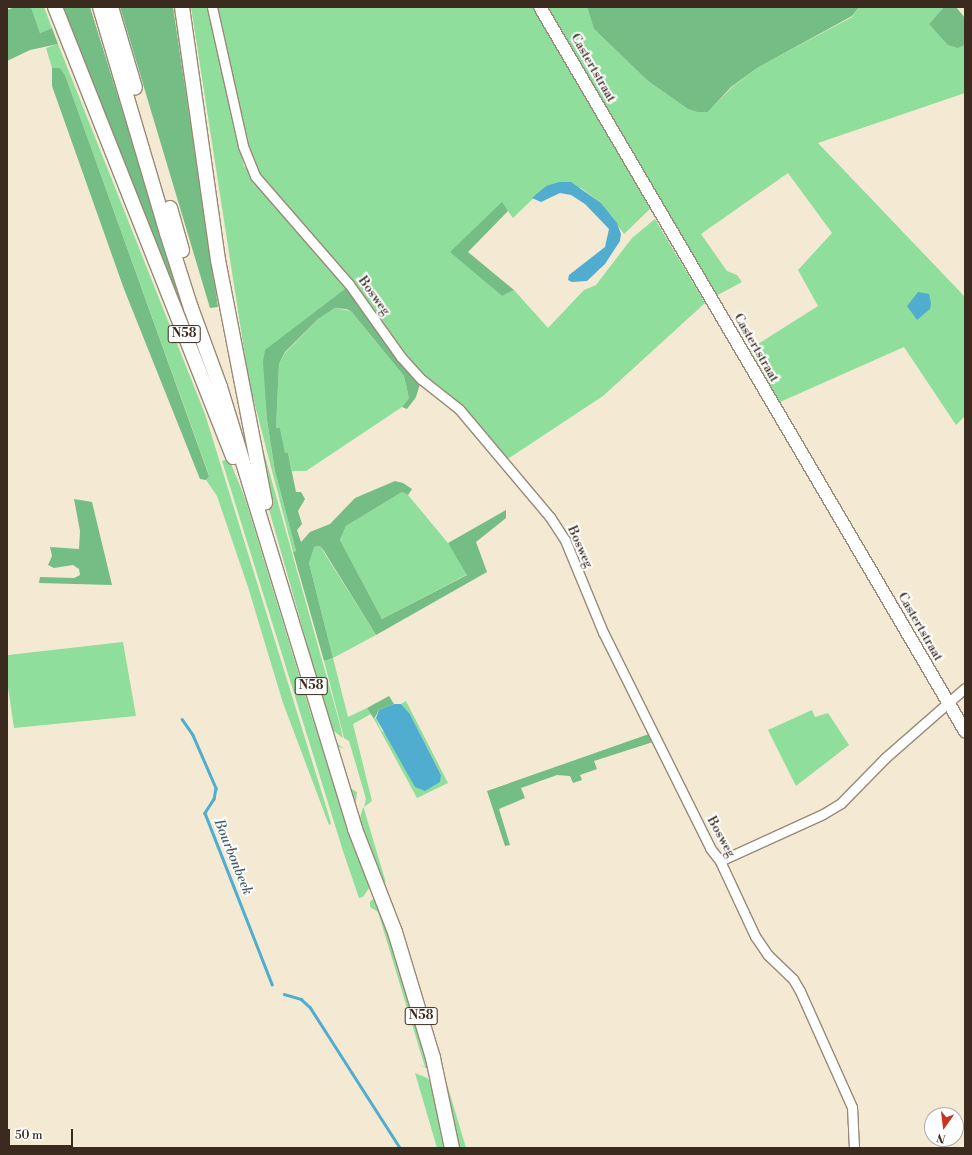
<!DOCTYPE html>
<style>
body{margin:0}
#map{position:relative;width:972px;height:1155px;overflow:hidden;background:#f4e9d3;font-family:"Libre Bodoni",serif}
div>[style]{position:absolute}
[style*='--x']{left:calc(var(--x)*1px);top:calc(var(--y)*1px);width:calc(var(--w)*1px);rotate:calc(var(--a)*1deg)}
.green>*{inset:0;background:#90de9c}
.forest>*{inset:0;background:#74bd84}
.water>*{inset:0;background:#51adcf}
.stream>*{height:2.5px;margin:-1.25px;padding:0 1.25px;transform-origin:1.25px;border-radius:1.25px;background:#51adcf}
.roads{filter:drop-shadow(1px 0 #988a78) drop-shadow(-1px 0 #988a78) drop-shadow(0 1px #988a78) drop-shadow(0 -1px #988a78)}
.street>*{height:9px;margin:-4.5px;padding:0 4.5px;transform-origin:4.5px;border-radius:4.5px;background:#fff}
.secondary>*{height:12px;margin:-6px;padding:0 6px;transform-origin:6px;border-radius:6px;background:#fff}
.primary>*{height:14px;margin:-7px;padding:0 7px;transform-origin:7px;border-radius:7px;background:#fff}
span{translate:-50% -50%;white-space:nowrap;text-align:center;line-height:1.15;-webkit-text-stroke:4px #fff;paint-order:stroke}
.shield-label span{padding:1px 3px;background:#fff;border:1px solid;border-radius:3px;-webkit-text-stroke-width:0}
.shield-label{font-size:12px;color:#3b2a1e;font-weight:700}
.street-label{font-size:13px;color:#3b2a1e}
.water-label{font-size:14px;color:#445e65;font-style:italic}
.frame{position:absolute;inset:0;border:8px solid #3b2a1e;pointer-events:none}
.north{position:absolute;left:924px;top:1107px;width:40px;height:40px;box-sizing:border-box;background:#fff;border:1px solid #b1aaa5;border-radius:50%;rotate:194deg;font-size:11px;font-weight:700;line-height:16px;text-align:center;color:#3b2a1e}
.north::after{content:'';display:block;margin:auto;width:14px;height:18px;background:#c8321e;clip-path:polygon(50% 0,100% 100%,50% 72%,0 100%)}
.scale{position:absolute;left:8px;top:1129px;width:65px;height:18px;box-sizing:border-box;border:2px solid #3b2a1e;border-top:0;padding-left:5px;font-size:12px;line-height:14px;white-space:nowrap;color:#3b2a1e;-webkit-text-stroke:3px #fff;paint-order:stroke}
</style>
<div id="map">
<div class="green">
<div style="clip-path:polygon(31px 7px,44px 7px,52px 28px,40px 33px)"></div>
<div style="clip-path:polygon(191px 7px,208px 7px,244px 166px,346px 288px,265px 351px,267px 420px,275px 471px,296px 551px,293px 552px,249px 382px)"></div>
<div style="clip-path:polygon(216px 7px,532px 7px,651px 208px,624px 234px,601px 203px,581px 188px,546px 186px,513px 218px,502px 203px,451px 252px,502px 296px,514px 290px,548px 328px,584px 290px,596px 285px,632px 238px,655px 219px,705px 303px,603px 396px,506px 460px,461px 407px,418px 371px,361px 291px,262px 178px,253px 163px,247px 143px)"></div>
<div style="clip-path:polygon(548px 7px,587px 7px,594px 29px,648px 81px,688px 109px,708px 112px,732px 87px,757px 68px,852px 17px,859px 7px,944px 7px,929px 24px,958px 48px,965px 45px,965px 93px,818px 143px,965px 297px,965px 416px,956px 425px,904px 347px,780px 402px,750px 349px,818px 306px,798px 270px,832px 233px,788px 173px,701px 234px,727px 271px,737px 275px,742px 282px,716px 296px)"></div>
<div style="clip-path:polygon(58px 44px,205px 414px,329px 816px,331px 824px,329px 825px,283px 703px,248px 587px,217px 496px,206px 480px,209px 475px,65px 75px,60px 68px,52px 68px,46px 48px)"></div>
<div style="clip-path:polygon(179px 295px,182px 298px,191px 332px,177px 297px)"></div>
<div style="clip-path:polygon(335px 308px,351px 311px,404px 376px,409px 398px,402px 407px,306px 471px,292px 471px,288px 453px,285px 454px,280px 428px,276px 428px,279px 364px,285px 353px,318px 319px)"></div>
<div style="clip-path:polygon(263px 449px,339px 721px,343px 738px,331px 729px,268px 506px,256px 450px)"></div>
<div style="clip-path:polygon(229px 459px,245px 498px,309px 708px,369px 888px,363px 897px,359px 898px,343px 851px,222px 461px)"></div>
<div style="clip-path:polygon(402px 492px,408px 495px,448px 543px,468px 574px,382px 619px,340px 540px,346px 526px)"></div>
<div style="clip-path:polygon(320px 546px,376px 635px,333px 658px,348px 717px,367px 708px,371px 714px,353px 724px,372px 801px,364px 807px,366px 799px,349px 741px,344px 738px,324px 661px,333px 658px,309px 563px,311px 551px,314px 547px)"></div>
<div style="clip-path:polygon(123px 642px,136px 716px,14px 728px,7px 681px,8px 655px)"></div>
<div style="clip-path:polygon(406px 701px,448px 783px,417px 798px,374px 719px,376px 718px,381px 730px,441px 775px,410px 714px,401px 704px)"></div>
<div style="clip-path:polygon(812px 710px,815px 717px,828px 713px,849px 745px,796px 786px,768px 730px)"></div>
<div style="clip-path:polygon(334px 741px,344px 749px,337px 746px,350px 788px,357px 792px,355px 810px)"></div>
<div style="clip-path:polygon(363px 807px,364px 809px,386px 883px,382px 880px,359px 822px)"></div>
<div style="clip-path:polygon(376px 896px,391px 938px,431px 1071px,417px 1063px,425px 1067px,378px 912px,370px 907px,370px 902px)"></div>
<div style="clip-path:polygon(415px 1073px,427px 1078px,434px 1086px,446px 1148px,437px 1148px)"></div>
<div style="clip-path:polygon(445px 1083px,447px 1084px,466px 1148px,457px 1148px)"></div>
</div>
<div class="forest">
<div style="clip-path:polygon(15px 7px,31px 7px,40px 33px,52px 28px,58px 44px,30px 50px,7px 61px,7px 10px)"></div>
<div style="clip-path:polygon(61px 7px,90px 7px,170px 264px,179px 295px,177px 297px)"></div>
<div style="clip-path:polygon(120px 7px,173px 7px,218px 307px,210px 308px)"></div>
<div style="clip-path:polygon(587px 7px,859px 7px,852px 16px,757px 68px,731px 87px,708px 112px,698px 112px,688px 109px,648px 81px,594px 29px)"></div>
<div style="clip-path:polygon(944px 7px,956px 7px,965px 18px,965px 45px,958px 48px,948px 45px,929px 24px)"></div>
<div style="clip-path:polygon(52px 68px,60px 68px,65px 75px,209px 476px,206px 480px,200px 479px,124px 289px,52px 86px)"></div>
<div style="clip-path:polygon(502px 202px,508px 211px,468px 252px,514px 290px,502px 296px,450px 252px)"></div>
<div style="clip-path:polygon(346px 288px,420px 384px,416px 397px,407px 409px,402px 407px,409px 398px,404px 376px,351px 311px,346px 309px,335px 308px,318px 319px,285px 352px,279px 364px,276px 428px,280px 428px,285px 453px,288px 453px,296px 492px,301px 492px,305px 499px,298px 511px,302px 524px,297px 530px,301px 542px,310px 532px,330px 524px,355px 498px,395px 481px,403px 483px,412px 489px,408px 495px,402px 492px,346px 526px,340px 540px,382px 619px,467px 575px,448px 543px,506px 510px,506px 518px,476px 542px,487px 572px,376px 635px,324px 551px,320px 546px,314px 547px,309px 563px,333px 658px,324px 661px,293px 552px,296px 551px,275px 471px,267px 420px,263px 362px,265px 350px)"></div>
<div style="clip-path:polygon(74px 499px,92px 502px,112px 585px,39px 583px,40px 577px,74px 578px,80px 575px,79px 569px,73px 565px,54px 568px,48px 565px,52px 556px,50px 547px,79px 549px,80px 531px)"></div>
<div style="clip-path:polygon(389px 696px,394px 704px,379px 710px,374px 719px,367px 708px)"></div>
<div style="clip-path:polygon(649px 734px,653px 742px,594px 761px,597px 769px,580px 775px,582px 780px,573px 783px,570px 776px,557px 775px,521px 788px,525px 798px,499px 809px,510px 845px,505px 846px,487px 791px)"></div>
</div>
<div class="water">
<div style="clip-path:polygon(559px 182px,571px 182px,601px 203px,617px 223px,621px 234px,620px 241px,605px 264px,587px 281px,572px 282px,568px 280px,569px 275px,605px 247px,609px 229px,585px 204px,571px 195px,560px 193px,541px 202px,532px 198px,546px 186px)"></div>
<div style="clip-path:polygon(918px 292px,929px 294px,931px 303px,930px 309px,917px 320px,907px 306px)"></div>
<div style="clip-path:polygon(394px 704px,401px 704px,410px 714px,441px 775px,440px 782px,425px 791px,415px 787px,376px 718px,379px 710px)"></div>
</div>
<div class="stream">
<div style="--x:182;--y:719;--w:19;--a:55"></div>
<div style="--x:193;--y:735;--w:58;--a:66.5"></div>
<div style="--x:216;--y:788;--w:11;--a:100"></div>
<div style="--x:214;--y:799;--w:17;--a:123"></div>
<div style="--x:205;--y:813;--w:184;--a:68.6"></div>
<div style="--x:284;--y:994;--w:18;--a:16"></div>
<div style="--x:301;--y:999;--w:12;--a:42"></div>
<div style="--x:310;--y:1007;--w:167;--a:57.4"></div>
</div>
<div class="roads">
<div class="street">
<div style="--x:212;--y:7;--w:142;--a:77.4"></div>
<div style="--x:243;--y:146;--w:32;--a:68"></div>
<div style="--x:255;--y:176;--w:143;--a:49"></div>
<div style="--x:349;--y:284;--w:90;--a:54.5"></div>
<div style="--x:401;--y:357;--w:30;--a:48"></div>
<div style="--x:421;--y:379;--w:48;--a:38.3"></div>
<div style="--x:459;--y:409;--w:141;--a:49.9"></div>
<div style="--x:550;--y:517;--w:27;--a:57"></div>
<div style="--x:565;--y:540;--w:100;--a:67.6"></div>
<div style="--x:603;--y:632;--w:241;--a:63.6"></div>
<div style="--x:710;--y:848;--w:16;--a:52"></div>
<div style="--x:720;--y:861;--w:83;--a:65"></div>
<div style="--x:755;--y:936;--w:23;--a:56"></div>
<div style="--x:768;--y:955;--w:35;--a:44"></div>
<div style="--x:793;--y:979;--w:14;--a:60"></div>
<div style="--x:800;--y:991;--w:127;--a:65.9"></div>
<div style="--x:852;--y:1107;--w:41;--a:87.2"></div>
<div style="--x:720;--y:861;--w:113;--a:-24.5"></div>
<div style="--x:823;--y:814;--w:21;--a:-31"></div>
<div style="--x:841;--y:803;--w:63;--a:-45.6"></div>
<div style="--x:885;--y:758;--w:106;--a:-41.2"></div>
</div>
<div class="secondary">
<div style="--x:540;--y:7;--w:840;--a:59.59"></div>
</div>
<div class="primary">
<div style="--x:55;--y:7;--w:484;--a:68.4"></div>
<div style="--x:100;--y:7;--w:236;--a:73.5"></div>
<div style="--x:167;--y:233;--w:79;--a:72.3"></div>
<div style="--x:191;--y:308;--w:84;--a:69.8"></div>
<div style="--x:220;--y:387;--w:462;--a:73"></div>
<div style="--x:355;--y:829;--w:110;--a:68.8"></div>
<div style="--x:395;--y:932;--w:132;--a:73.2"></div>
<div style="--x:433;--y:1058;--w:92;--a:78.1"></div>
<div style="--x:111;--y:7;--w:84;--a:73.5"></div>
<div style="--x:182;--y:7;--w:256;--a:81.9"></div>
<div style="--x:218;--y:260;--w:247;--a:79"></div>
<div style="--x:170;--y:208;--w:44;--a:74.1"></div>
</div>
</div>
<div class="shield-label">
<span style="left:184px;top:334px">N58</span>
<span style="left:311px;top:686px">N58</span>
<span style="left:421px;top:1016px">N58</span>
</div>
<div class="street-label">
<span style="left:593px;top:68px;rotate:60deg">Castertstraat</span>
<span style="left:374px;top:296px;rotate:54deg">Bosweg</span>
<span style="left:756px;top:348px;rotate:60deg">Castertstraat</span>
<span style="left:580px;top:547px;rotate:66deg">Bosweg</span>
<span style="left:920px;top:627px;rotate:60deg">Castertstraat</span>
<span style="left:721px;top:837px;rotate:61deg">Bosweg</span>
</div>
<div class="water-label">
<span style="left:233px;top:857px;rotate:68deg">Bourbonbeek</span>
</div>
<div class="frame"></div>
<div class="north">N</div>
<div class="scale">50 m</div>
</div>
